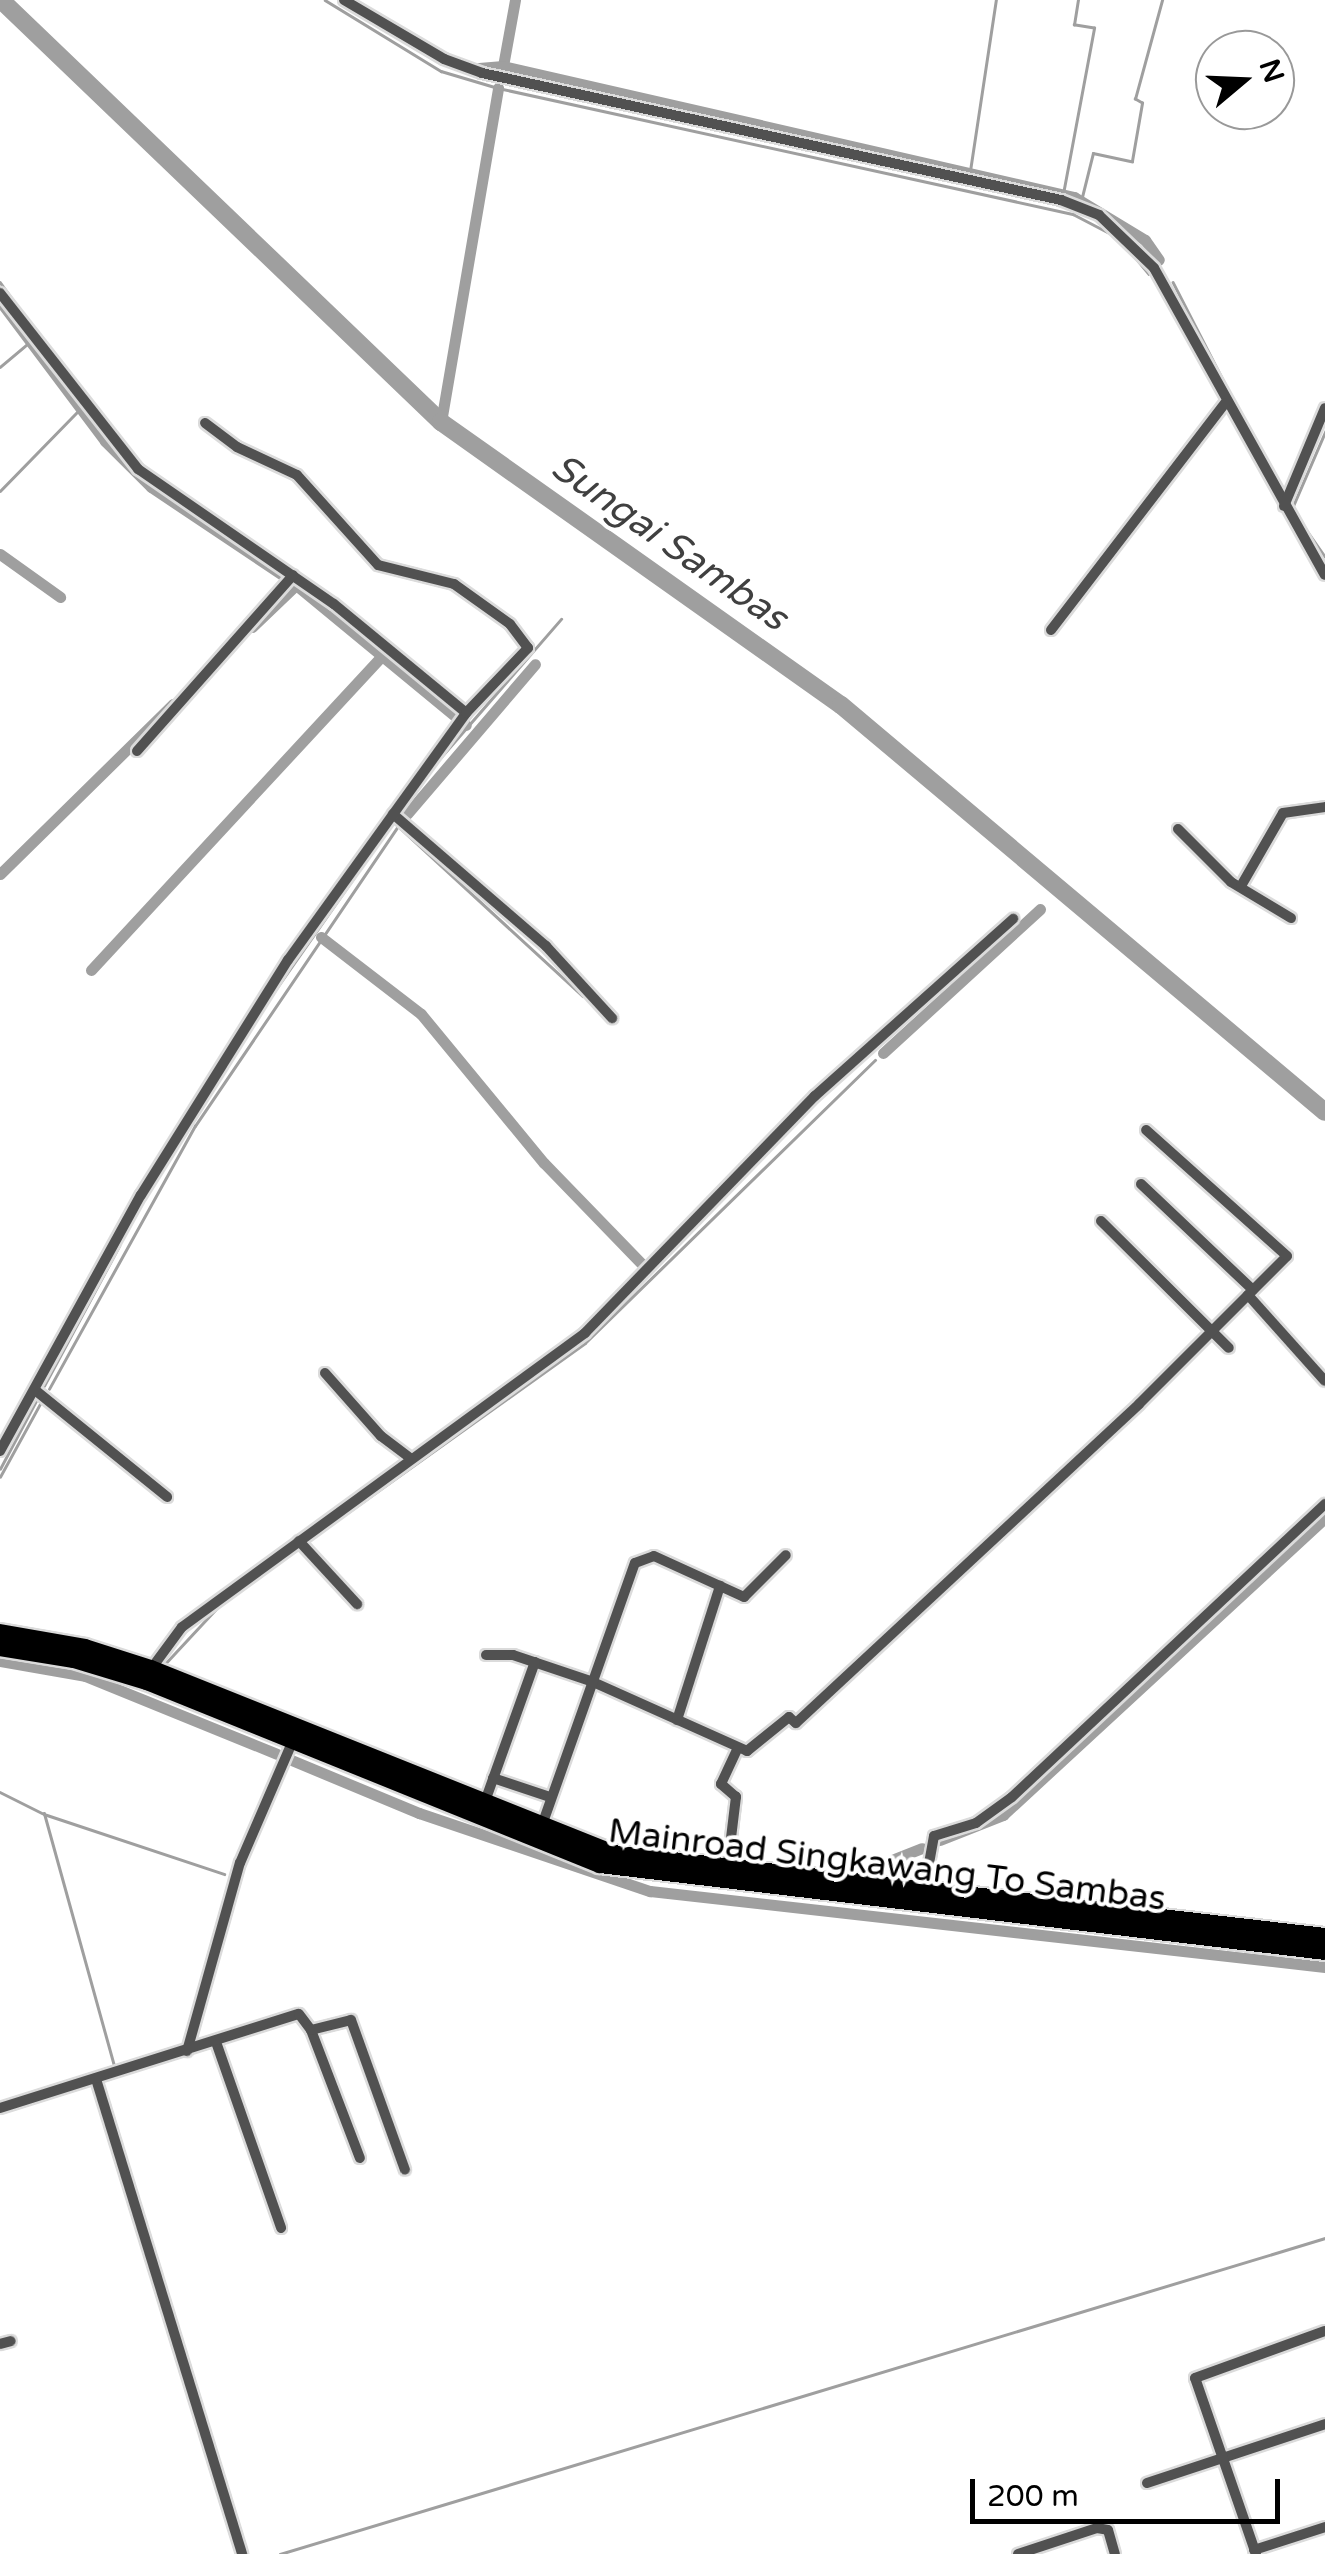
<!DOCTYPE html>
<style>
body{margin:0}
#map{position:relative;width:1325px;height:2554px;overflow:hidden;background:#fff;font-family:"Varela Round",sans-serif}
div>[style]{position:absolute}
.stream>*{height:2.5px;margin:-1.25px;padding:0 1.25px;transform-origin:1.25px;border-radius:1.25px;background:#9f9f9f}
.canal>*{height:11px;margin:-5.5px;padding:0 5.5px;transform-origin:5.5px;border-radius:5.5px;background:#9f9f9f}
.river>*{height:18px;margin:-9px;padding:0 9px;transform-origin:9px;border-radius:9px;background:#9f9f9f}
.roads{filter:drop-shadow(2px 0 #dbdbdb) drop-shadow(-2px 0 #dbdbdb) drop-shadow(0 2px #dbdbdb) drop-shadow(0 -2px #dbdbdb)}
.street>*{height:10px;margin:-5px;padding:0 5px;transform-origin:5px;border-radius:5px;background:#515151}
.highway>*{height:18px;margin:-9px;padding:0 9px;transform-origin:9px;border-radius:9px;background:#000}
span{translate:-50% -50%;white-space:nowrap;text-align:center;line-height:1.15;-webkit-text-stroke:8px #fff;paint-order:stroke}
.street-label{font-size:35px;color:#000}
.water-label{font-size:38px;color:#404040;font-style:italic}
.north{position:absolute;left:1195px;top:30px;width:100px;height:100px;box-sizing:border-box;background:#fff;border:2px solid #999;border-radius:50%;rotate:71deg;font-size:28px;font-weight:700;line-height:40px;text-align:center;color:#000}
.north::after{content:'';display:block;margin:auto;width:35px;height:45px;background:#000;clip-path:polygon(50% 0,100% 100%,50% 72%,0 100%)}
.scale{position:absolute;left:970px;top:2479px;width:310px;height:45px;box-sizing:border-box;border:5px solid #000;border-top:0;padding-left:12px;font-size:30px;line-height:35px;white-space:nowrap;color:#000;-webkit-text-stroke:8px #fff;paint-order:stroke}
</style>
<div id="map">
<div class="stream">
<div style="left:325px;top:0;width:136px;rotate:31.5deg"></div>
<div style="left:441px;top:71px;width:59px;rotate:16.6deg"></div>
<div style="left:498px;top:88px;width:589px;rotate:12.36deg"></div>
<div style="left:1073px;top:214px;width:47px;rotate:27.6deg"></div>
<div style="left:970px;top:171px;width:173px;rotate:-81.4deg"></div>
<div style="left:1063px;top:194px;width:169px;rotate:-79.4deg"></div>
<div style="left:1094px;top:28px;width:20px;rotate:-171deg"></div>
<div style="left:1074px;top:25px;width:25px;rotate:-81deg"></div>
<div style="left:1081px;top:201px;width:49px;rotate:-76deg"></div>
<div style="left:1093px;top:153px;width:40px;rotate:12deg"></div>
<div style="left:1132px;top:161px;width:59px;rotate:-80.2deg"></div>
<div style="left:1142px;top:103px;width:8px;rotate:-150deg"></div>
<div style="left:1135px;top:99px;width:103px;rotate:-74.7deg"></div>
<div style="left:1134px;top:256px;width:23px;rotate:50deg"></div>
<div style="left:0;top:282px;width:49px;rotate:54.1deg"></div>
<div style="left:1173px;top:282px;width:145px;rotate:62.9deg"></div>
<div style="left:0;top:367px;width:38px;rotate:-40deg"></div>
<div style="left:0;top:491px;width:115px;rotate:-45.7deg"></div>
<div style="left:1293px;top:506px;width:81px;rotate:-66.6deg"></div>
<div style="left:1303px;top:525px;width:38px;rotate:55deg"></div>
<div style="left:435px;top:764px;width:192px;rotate:-49deg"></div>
<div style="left:398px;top:826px;width:251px;rotate:42.6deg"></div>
<div style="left:271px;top:996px;width:146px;rotate:-55deg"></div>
<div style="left:44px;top:1386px;width:159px;rotate:-61.8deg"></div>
<div style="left:49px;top:1389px;width:301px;rotate:-61deg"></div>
<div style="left:195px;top:1126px;width:360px;rotate:-55.9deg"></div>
<div style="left:0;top:1469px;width:77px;rotate:-62.1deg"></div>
<div style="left:0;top:1477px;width:83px;rotate:-61.3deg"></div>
<div style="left:347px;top:1513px;width:292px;rotate:-35.5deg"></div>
<div style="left:585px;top:1343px;width:405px;rotate:-44.3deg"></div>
<div style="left:162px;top:1667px;width:82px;rotate:-47deg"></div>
<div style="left:0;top:1792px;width:47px;rotate:26.6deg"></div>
<div style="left:606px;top:1843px;width:102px;rotate:7.3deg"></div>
<div style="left:114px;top:2066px;width:262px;rotate:-105.5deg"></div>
<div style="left:44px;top:1814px;width:190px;rotate:18.4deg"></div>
<div style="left:280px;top:2554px;width:1092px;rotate:-16.82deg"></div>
</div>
<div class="canal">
<div style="left:503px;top:66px;width:67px;rotate:-79.7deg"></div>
<div style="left:479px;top:68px;width:24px;rotate:-5deg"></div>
<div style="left:503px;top:66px;width:586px;rotate:12.92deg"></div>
<div style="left:1074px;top:197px;width:83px;rotate:31.2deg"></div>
<div style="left:1145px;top:240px;width:24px;rotate:55deg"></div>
<div style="left:0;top:301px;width:175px;rotate:53.1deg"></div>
<div style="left:105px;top:441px;width:65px;rotate:45deg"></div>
<div style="left:151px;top:487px;width:164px;rotate:33.8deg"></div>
<div style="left:441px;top:422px;width:339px;rotate:-80.3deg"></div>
<div style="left:0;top:554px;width:74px;rotate:35.6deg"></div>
<div style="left:252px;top:627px;width:61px;rotate:-43.7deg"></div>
<div style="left:296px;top:585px;width:220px;rotate:39.5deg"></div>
<div style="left:407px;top:814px;width:197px;rotate:-49.5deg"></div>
<div style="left:0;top:874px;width:243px;rotate:-44.5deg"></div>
<div style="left:321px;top:937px;width:126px;rotate:37.6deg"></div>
<div style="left:421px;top:1014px;width:193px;rotate:50.5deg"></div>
<div style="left:544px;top:1163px;width:139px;rotate:45.9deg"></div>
<div style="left:91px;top:970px;width:428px;rotate:-47.2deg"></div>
<div style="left:883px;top:1053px;width:213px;rotate:-42.5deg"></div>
<div style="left:0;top:1661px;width:86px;rotate:10deg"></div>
<div style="left:85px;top:1676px;width:207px;rotate:22.1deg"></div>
<div style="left:289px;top:1759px;width:141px;rotate:22.6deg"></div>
<div style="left:419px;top:1813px;width:244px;rotate:18.7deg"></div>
<div style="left:650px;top:1891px;width:679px;rotate:6.42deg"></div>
<div style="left:940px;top:1840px;width:68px;rotate:-21.6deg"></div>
<div style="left:1003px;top:1815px;width:438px;rotate:-42.7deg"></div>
<div style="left:851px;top:1876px;width:76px;rotate:-21.5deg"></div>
</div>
<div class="river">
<div style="left:1px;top:0;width:610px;rotate:43.8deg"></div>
<div style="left:441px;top:422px;width:490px;rotate:35.3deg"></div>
<div style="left:841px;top:705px;width:632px;rotate:40.06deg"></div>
</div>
<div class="roads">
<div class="street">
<div style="left:344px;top:0;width:116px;rotate:30.5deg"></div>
<div style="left:444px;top:59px;width:40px;rotate:20.2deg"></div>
<div style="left:482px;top:73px;width:593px;rotate:12.37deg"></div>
<div style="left:1061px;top:200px;width:41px;rotate:21.5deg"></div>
<div style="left:1099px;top:215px;width:76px;rotate:43.9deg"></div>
<div style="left:1154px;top:268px;width:351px;rotate:60.9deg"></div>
<div style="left:0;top:293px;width:224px;rotate:51.9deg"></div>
<div style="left:138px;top:469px;width:238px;rotate:34.6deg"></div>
<div style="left:334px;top:604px;width:171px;rotate:39.5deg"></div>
<div style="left:1284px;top:506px;width:106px;rotate:-67.3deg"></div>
<div style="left:1051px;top:630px;width:286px;rotate:-52.5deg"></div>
<div style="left:137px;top:751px;width:235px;rotate:-48.4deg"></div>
<div style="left:393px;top:814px;width:202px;rotate:40.8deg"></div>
<div style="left:546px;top:946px;width:98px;rotate:47.5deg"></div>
<div style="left:1178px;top:829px;width:75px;rotate:45deg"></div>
<div style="left:1231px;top:882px;width:70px;rotate:31deg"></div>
<div style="left:1241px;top:886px;width:84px;rotate:-60.1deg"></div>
<div style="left:1283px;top:813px;width:42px;rotate:-8.1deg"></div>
<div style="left:1141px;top:1184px;width:154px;rotate:43.4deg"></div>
<div style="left:1101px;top:1221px;width:180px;rotate:44.8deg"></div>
<div style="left:1248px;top:1295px;width:115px;rotate:48.2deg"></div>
<div style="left:325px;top:1373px;width:84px;rotate:48.4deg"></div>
<div style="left:381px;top:1436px;width:38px;rotate:37deg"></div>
<div style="left:35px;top:1390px;width:170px;rotate:39deg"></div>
<div style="left:0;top:1451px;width:292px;rotate:-61.2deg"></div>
<div style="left:141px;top:1195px;width:277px;rotate:-58deg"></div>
<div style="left:288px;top:960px;width:304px;rotate:-54.2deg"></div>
<div style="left:466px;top:713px;width:90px;rotate:-46.4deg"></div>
<div style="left:528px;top:648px;width:30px;rotate:-127deg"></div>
<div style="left:510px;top:624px;width:69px;rotate:-144.5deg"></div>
<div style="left:454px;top:584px;width:78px;rotate:-166deg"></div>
<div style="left:378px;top:565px;width:121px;rotate:-132deg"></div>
<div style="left:297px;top:475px;width:66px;rotate:-155deg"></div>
<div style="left:237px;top:447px;width:40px;rotate:-143deg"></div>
<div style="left:299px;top:1541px;width:86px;rotate:47.4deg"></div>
<div style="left:486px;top:1655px;width:27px"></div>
<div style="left:513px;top:1655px;width:84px;rotate:18.6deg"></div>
<div style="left:593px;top:1682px;width:169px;rotate:24.1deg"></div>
<div style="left:747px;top:1751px;width:54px;rotate:-39deg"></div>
<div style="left:789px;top:1717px;width:9px;rotate:41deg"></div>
<div style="left:796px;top:1723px;width:468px;rotate:-42.9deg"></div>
<div style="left:1139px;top:1404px;width:209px;rotate:-45deg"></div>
<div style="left:1287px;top:1256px;width:189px;rotate:-138.2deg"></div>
<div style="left:151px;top:1669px;width:52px;rotate:-53.6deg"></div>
<div style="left:182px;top:1627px;width:499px;rotate:-36.1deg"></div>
<div style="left:585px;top:1333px;width:330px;rotate:-45.9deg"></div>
<div style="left:815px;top:1096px;width:266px;rotate:-41.8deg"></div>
<div style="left:677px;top:1720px;width:141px;rotate:-72.2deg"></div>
<div style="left:493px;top:1778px;width:60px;rotate:18.4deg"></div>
<div style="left:483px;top:1807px;width:154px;rotate:-70.3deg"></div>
<div style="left:541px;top:1828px;width:281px;rotate:-70.5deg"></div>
<div style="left:635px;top:1563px;width:20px;rotate:-20deg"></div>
<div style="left:654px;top:1556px;width:99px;rotate:24.5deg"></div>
<div style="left:744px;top:1597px;width:59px;rotate:-45deg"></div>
<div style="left:727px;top:1871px;width:75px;rotate:-83.1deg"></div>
<div style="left:736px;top:1797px;width:20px;rotate:-139deg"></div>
<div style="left:721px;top:1784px;width:40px;rotate:-65deg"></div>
<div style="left:924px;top:1891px;width:56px;rotate:-79.7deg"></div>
<div style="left:934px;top:1836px;width:44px;rotate:-17.2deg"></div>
<div style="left:976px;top:1823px;width:44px;rotate:-35.8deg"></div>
<div style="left:1012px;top:1797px;width:429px;rotate:-43.1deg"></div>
<div style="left:311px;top:2030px;width:137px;rotate:69.1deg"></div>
<div style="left:216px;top:2042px;width:197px;rotate:70.7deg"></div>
<div style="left:187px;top:2051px;width:195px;rotate:-74.3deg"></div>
<div style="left:240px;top:1863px;width:129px;rotate:-66.6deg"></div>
<div style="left:96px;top:2079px;width:497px;rotate:72.9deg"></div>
<div style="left:0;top:2108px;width:313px;rotate:-17.5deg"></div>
<div style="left:299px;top:2014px;width:20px;rotate:53deg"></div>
<div style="left:311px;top:2030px;width:41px;rotate:-14deg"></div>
<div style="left:351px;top:2020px;width:159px;rotate:70.2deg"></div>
<div style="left:0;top:2344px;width:11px;rotate:-15deg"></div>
<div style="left:1147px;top:2483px;width:188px;rotate:-18.3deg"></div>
<div style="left:1254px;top:2550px;width:75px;rotate:-17.9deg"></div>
<div style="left:1018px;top:2554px;width:83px;rotate:-18.2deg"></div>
<div style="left:1097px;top:2528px;width:11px;rotate:10deg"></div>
<div style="left:1108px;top:2530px;width:25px;rotate:74deg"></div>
<div style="left:1256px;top:2554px;width:186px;rotate:-109.1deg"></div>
<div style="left:1195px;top:2378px;width:138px;rotate:-19.9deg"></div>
</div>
<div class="highway">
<div style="left:0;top:1633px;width:86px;rotate:10deg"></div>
<div style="left:85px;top:1648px;width:69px;rotate:17.7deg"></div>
<div style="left:151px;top:1669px;width:498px;rotate:21.8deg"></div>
<div style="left:613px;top:1854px;width:717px;rotate:6.65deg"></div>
<div style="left:0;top:1647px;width:75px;rotate:9.2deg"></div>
<div style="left:74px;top:1659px;width:76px;rotate:16.8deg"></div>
<div style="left:147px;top:1681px;width:489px;rotate:22deg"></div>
<div style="left:600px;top:1864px;width:730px;rotate:6.84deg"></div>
</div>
</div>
<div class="street-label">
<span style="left:887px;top:1865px;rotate:7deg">Mainroad Singkawang To Sambas</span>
</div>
<div class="water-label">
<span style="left:669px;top:543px;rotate:35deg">Sungai Sambas</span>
</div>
<div class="north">N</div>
<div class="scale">200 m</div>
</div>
